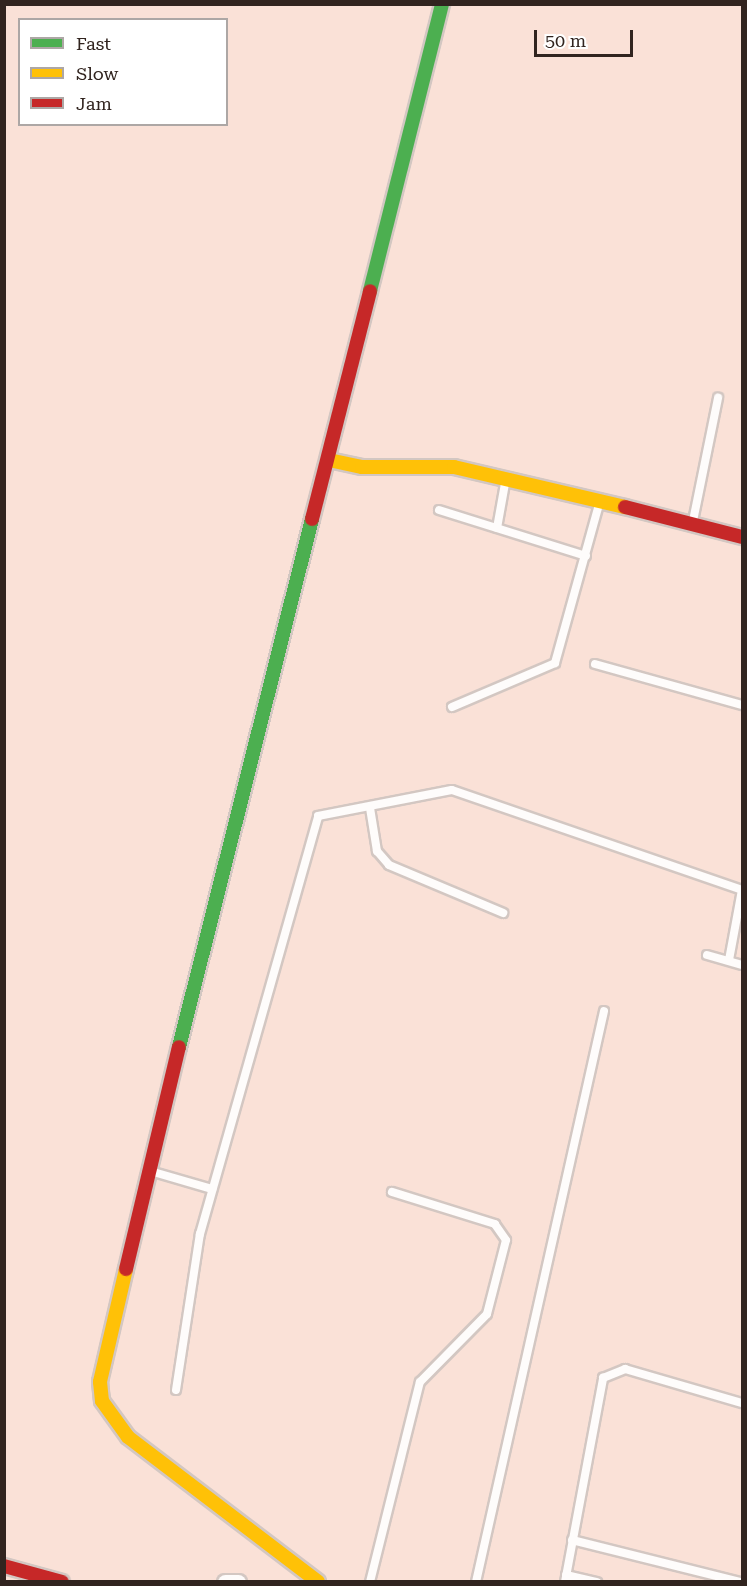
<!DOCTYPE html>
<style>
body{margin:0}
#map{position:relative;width:747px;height:1586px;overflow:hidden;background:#f6eae5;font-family:"Roboto Serif",serif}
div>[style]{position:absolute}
.built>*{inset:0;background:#fae1d7}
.roads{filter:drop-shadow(2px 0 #d3c7c2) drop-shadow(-2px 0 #d3c7c2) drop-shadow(0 2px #d3c7c2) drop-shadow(0 -2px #d3c7c2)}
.lane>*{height:8px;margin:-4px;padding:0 4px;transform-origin:4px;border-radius:4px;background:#fefcfb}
.street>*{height:15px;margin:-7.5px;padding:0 7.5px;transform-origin:7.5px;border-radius:7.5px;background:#fefcfb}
.fast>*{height:14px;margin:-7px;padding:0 7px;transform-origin:7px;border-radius:7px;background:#4caf50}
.slow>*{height:14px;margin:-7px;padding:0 7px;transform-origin:7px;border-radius:7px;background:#ffc107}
.jam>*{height:14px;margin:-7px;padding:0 7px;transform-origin:7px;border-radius:7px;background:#c62828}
span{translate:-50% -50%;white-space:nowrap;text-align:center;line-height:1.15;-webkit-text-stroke:4.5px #fff;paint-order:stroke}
.frame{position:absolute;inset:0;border:6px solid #31241f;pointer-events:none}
.legend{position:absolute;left:18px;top:18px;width:210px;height:108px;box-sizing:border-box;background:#fff;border:2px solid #ada7a5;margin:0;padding:8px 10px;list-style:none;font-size:18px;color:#31241f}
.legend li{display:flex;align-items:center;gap:12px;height:30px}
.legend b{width:30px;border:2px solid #ada7a5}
.scale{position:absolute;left:534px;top:30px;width:99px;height:27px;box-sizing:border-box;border:3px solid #31241f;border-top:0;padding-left:8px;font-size:18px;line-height:21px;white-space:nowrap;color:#31241f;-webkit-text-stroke:4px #fff;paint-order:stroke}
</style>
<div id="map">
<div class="built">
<div style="clip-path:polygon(evenodd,5px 5px,742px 5px,742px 1581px,5px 1581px,5px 5px,20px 20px,226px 20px,226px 124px,20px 124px,20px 20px)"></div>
</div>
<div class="roads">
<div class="lane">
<div style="left:439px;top:510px;width:154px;rotate:17.4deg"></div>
<div style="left:693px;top:521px;width:126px;rotate:-78.5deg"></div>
<div style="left:497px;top:528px;width:51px;rotate:-79.8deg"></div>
<div style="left:595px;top:664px;width:153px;rotate:15.6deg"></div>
<div style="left:452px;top:707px;width:112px;rotate:-23.1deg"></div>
<div style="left:555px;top:663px;width:168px;rotate:-74.5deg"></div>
<div style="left:370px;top:808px;width:44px;rotate:80.8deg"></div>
<div style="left:377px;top:851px;width:18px;rotate:49deg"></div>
<div style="left:389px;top:865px;width:124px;rotate:22.8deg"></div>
<div style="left:707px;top:955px;width:36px;rotate:16deg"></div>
<div style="left:729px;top:960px;width:71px;rotate:-79.5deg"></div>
<div style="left:150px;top:1171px;width:65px;rotate:16.2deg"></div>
<div style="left:176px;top:1390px;width:158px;rotate:-81.3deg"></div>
<div style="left:200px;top:1234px;width:434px;rotate:-74.2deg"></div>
<div style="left:318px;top:816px;width:136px;rotate:-11deg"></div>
<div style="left:452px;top:790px;width:307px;rotate:19deg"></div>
<div style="left:572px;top:1540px;width:174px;rotate:14deg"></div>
<div style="left:566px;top:1575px;width:32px;rotate:13deg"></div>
<div style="left:370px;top:1582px;width:206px;rotate:-76deg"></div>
<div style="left:420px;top:1382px;width:95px;rotate:-45.4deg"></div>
<div style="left:487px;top:1314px;width:76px;rotate:-75.6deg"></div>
<div style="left:506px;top:1240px;width:19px;rotate:-125deg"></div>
<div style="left:495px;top:1224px;width:108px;rotate:-162.7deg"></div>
<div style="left:476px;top:1582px;width:585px;rotate:-77.36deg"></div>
<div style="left:565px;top:1582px;width:208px;rotate:-79.4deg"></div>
<div style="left:603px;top:1378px;width:24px;rotate:-22deg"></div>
<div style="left:625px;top:1369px;width:122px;rotate:16.2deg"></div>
</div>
<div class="street">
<div style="left:225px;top:1582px;width:13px"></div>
</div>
<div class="fast">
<div style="left:370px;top:291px;width:296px;rotate:-75.9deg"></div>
<div style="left:179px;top:1047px;width:544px;rotate:-75.86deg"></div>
</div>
<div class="slow">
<div style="left:329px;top:460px;width:34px;rotate:12deg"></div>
<div style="left:362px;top:467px;width:92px"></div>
<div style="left:454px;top:467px;width:176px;rotate:13.2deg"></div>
<div style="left:126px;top:1269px;width:116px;rotate:103deg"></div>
<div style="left:100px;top:1382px;width:19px;rotate:84deg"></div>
<div style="left:102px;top:1401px;width:44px;rotate:54.2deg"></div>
<div style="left:128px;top:1437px;width:239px;rotate:37.3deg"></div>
</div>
<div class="jam">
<div style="left:625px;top:507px;width:121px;rotate:14.4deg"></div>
<div style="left:312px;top:519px;width:235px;rotate:-75.7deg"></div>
<div style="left:126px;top:1269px;width:228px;rotate:-76.6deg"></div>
<div style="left:4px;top:1566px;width:60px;rotate:15.4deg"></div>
</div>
</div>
<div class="frame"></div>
<ul class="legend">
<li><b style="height:8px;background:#4caf50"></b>Fast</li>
<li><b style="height:8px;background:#ffc107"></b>Slow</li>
<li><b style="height:8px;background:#c62828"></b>Jam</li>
</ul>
<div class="scale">50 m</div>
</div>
